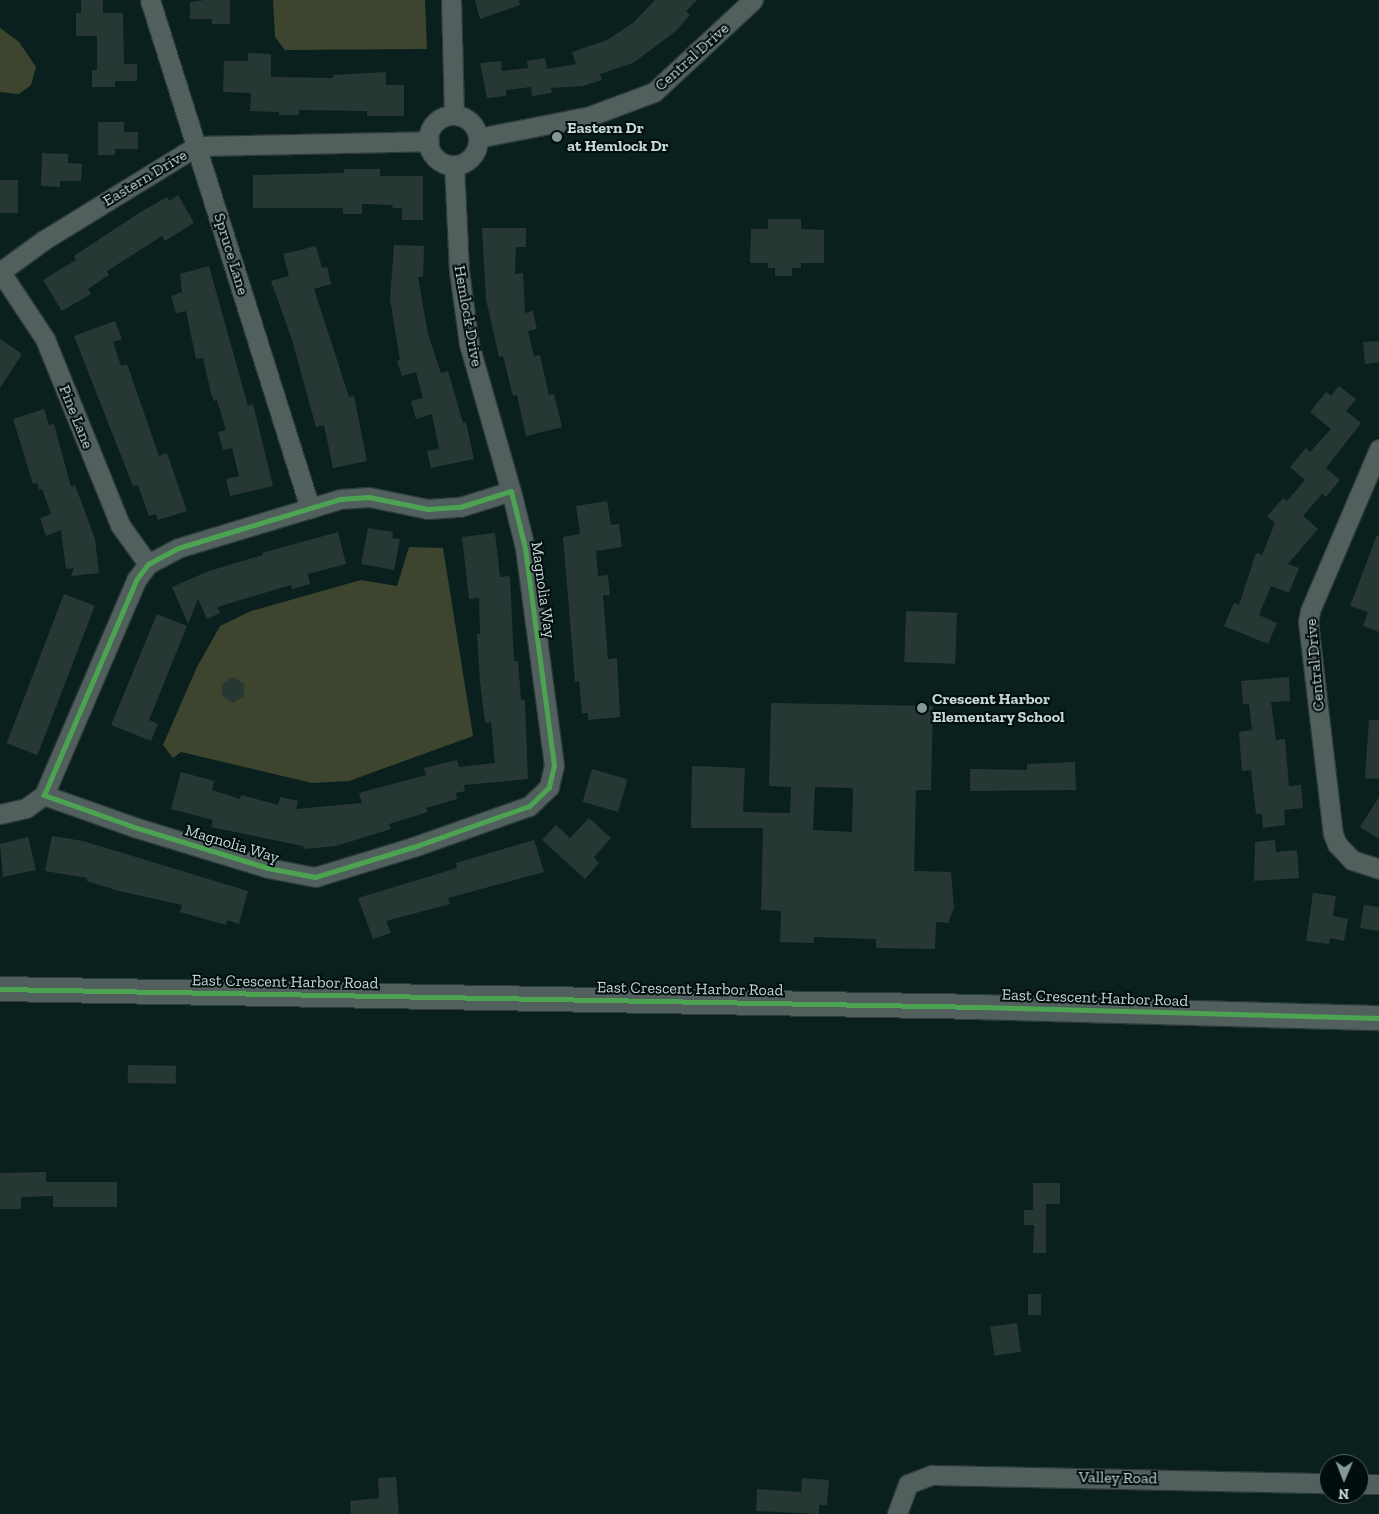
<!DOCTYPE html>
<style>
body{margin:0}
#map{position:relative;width:1379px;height:1514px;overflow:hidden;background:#0a201e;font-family:"Zilla Slab",serif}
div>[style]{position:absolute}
.green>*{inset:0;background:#3d452e}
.building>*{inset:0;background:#273834;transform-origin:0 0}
.roads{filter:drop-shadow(1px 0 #2d3b3a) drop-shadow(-1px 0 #2d3b3a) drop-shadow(0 1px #2d3b3a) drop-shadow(0 -1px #2d3b3a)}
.minor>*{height:19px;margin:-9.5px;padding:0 9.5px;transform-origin:9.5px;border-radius:9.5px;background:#515f5d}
.minor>.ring{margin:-9.5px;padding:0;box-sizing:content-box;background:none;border:19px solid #515f5d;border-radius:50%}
.tertiary>*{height:24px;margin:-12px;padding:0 12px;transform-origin:12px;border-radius:12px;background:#515f5d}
.cycleway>*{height:5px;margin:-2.5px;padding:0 2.5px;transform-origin:2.5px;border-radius:2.5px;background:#4ca352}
.dots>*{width:14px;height:14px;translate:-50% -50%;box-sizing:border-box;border:2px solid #020e0d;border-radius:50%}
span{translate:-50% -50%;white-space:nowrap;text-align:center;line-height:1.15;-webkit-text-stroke:4px #020e0d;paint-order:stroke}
.street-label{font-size:16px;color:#c5d8d5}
.poi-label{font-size:16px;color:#c5d8d5;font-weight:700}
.left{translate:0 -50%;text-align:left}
.north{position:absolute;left:1319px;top:1454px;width:50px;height:50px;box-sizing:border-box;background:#020e0d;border:1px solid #505f5d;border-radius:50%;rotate:181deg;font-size:14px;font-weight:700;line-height:20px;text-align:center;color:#c5d8d5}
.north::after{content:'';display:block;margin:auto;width:18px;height:22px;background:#849895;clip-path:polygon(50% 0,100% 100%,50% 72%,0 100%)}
</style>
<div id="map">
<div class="green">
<div style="clip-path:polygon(273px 0,425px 0,427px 49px,285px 50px,275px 37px)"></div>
<div style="clip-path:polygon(0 28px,19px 42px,36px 67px,31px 85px,19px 94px,0 92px)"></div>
<div style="clip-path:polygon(409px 547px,443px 548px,473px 736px,349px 781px,312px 783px,181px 752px,173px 758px,163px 745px,197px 667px,220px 626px,251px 611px,361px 580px,397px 586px)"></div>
</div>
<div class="building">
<div style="clip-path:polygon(81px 0,103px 0,103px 13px,123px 13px,124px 64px,137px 64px,137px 81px,115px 81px,115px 87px,92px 87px,92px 70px,97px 70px,97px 36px,76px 36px,76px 13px,81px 13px)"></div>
<div style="clip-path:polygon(205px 0,230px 0,230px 24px,212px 24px,212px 19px,190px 19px,190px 2px)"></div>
<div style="clip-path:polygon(475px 0,519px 0,520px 5px,480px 19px)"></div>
<div style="clip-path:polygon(655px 0,697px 0,686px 11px,690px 15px,676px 31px,633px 63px,600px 74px,602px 80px,583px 86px,551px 88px,552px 93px,532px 96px,531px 87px,506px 90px,506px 96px,487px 98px,480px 63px,501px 61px,502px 71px,528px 68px,527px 61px,545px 58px,547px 69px,576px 64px,572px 52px,607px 40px,634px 22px)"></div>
<div style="clip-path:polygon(248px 53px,271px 54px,271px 77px,333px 78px,333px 75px,386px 72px,386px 85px,404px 85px,404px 116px,367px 116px,367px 111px,299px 110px,299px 115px,279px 115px,279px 112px,250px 111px,251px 93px,223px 92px,224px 61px,248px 61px)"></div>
<div style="clip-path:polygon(98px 122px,124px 122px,124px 132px,138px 132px,138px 149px,115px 149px,115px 155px,98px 155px)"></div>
<div style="clip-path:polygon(42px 153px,68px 154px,68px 163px,82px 164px,81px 181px,60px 181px,60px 187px,41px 186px)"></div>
<div style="clip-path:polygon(344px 169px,380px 169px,380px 176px,423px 176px,423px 220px,402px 220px,402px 208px,392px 208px,393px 205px,362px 204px,362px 214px,343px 214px,343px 208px,253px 208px,253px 175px,344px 173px)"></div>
<div style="left:0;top:180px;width:18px;height:33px"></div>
<div style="clip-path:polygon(178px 195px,194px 223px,165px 241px,162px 236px,107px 271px,109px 275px,88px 289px,91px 294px,62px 311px,43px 280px,76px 260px,74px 256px,139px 213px,167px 197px,169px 201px)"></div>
<div style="clip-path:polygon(768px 219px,801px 219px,801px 229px,824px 230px,824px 263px,801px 263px,801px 268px,792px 268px,792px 276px,775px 276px,775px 268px,768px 268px,768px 263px,750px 263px,751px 229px,768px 229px)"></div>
<div style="clip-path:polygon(482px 228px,526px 228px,526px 247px,516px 247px,515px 274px,523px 273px,525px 313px,533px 311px,537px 329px,528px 331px,534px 356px,540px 355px,549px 395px,554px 394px,562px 427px,526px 436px,517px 395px,513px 396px,503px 356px,499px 357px,486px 299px)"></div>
<div style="clip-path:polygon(394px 245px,424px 246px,423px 277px,418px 277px,428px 334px,441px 373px,448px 371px,463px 423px,466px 422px,474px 459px,431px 468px,427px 451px,439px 449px,432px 414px,416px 419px,411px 401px,423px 398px,416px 372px,402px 376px,397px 361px,400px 360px,390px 299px)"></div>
<div style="clip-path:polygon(316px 246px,322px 268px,327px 267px,331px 284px,314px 289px,349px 397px,354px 396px,367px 461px,333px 468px,324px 425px,316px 427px,292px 340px,271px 281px,289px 276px,283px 254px)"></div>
<div style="clip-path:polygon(209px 266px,248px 406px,253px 404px,273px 486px,230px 496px,226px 479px,239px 476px,232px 448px,223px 450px,218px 432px,226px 430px,217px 400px,214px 401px,211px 393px,203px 358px,196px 359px,186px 311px,176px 313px,171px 296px,182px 292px,180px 274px)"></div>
<div style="clip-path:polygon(115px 321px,122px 339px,113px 342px,121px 366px,127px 364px,159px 456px,167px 453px,187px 511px,158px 520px,156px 514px,149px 516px,138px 485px,133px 486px,74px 336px)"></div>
<div style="clip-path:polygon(0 339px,22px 354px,0 388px)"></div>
<div style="clip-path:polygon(1379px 341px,1379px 362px,1365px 364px,1363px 342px)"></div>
<div style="clip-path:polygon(1339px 386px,1356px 399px,1346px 411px,1361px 423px,1326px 468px,1340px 480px,1326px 497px,1322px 494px,1303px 516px,1318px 529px,1288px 564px,1299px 568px,1289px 593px,1271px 586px,1259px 615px,1277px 623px,1268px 644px,1224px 626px,1234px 603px,1239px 605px,1256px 553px,1262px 555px,1275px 523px,1267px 516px,1283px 498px,1287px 501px,1305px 480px,1290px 467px,1306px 448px,1310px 452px,1331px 429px,1310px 412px,1326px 392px,1331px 396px)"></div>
<div style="clip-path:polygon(44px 409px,49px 425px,54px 424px,71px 487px,75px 485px,95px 539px,99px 573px,71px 576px,74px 568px,66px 569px,61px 530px,46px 536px,40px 518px,51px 514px,42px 489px,39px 490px,37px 483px,33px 484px,13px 419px)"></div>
<div style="clip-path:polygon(607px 501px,611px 525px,619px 524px,622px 547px,596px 551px,598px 576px,608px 575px,610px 595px,603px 595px,608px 659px,617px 658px,620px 717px,588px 720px,588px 713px,582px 713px,579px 681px,575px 682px,563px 537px,580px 534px,576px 506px)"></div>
<div style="clip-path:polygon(368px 528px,393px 532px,392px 538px,400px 539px,394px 570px,361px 564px)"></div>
<div style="clip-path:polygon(338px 532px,346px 564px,308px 574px,310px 584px,292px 589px,291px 585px,217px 607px,220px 613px,207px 619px,198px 599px,188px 624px,172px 587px,209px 571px,263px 555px,262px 553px)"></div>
<div style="clip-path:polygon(495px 533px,500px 577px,510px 576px,514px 661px,518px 661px,521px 700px,525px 700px,528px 779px,464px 785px,465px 791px,456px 793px,457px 799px,426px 808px,428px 812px,389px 824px,391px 829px,336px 846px,304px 849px,303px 846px,211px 827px,213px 820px,171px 809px,181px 772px,214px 781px,212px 790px,240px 799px,241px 795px,278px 805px,280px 797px,298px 801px,296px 809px,362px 803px,359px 793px,426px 775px,424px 768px,457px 760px,459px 767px,495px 763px,491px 722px,485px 723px,480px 682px,477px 634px,480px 634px,479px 598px,469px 599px,462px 537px)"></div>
<div style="clip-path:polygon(1377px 535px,1379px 536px,1379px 632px,1363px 626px,1368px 612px,1350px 606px)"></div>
<div style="left:64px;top:594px;width:33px;height:160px;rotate:21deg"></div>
<div style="left:906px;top:611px;width:51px;height:51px;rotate:2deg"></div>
<div style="clip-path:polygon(157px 614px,187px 626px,149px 720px,158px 724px,151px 741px,111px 725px)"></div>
<div style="clip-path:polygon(233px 677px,244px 684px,244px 696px,233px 703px,222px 696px,222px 684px)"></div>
<div style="clip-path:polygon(1289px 677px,1290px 701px,1271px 702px,1276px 740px,1285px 739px,1289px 786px,1301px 785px,1303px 808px,1284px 810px,1285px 825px,1263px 828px,1262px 814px,1256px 814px,1251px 770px,1242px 771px,1239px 732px,1252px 730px,1249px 704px,1243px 704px,1241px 681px)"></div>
<div style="clip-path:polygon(evenodd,771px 703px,933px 706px,931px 790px,916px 790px,914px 871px,951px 872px,954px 908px,948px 923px,936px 922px,935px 949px,876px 948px,876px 939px,814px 937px,814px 943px,780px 942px,781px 911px,761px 910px,763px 828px,691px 828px,692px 766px,745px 768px,743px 812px,790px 813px,791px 787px,769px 786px,771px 703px,815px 787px,853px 788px,852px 832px,813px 830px,815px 787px)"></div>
<div style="clip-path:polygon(1369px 720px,1379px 720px,1379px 779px,1365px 778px)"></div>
<div style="clip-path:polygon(1075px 762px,1076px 790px,970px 791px,970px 769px,1027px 770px,1027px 764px)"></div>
<div style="left:592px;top:769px;width:37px;height:34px;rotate:16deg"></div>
<div style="clip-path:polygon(1379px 797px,1379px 839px,1360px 827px)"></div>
<div style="clip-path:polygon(589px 818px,611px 838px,594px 857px,599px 863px,585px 879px,542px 840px,556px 825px,570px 838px)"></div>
<div style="clip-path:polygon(52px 836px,83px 841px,248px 891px,239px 924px,227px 920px,226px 925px,180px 912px,182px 905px,119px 891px,87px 881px,87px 878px,45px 871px)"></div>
<div style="clip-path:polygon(28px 837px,36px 870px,3px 877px,0 844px)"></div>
<div style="clip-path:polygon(534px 840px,544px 872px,448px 898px,450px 904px,386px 921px,391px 933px,373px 939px,358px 898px,457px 868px,456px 863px)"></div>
<div style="clip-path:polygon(1275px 840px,1276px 852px,1297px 850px,1299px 878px,1254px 881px,1255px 842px)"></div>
<div style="clip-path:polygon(1313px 893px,1336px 896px,1333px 916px,1348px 919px,1344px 941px,1330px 938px,1329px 944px,1306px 941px)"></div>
<div style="clip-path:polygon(1364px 905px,1379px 907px,1379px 931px,1360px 928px)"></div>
<div style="left:128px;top:1065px;width:48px;height:18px;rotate:1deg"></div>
<div style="clip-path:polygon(46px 1172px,46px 1182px,117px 1182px,117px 1207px,53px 1207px,53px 1196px,21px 1197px,21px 1209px,0 1209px,0 1173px)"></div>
<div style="clip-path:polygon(1033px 1183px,1060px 1183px,1060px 1204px,1046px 1204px,1046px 1253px,1033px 1253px,1034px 1225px,1024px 1225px,1024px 1210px,1033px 1210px)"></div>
<div style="left:1028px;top:1294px;width:13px;height:21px"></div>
<div style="left:1017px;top:1323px;width:29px;height:27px;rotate:82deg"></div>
<div style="clip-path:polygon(396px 1477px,399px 1514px,351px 1514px,350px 1501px,379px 1498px,378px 1478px)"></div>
<div style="clip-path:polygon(802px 1478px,829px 1480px,827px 1505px,819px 1505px,819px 1514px,756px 1511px,757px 1489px,801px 1492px)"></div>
</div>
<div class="roads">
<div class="minor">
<div style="left:150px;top:0;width:533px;rotate:72.52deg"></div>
<div style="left:451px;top:0;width:115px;rotate:88.5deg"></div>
<div class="ring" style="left:428px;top:115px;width:31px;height:31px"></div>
<div style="left:478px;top:138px;width:114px;rotate:-11.1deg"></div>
<div style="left:590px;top:116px;width:68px;rotate:-20.6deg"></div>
<div style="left:654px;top:92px;width:135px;rotate:-42.9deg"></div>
<div style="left:454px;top:165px;width:106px;rotate:87.3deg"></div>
<div style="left:459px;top:271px;width:74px;rotate:82.2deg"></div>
<div style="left:469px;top:344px;width:153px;rotate:74.1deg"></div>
<div style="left:0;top:271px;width:82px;rotate:56.5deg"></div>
<div style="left:45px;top:339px;width:201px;rotate:68deg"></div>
<div style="left:120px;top:525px;width:48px;rotate:54.3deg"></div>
<div style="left:0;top:272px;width:54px;rotate:-36deg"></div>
<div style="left:44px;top:240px;width:180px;rotate:-31.6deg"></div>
<div style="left:197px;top:146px;width:232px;rotate:-1.2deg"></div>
<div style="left:1379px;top:449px;width:176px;rotate:113.1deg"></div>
<div style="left:1310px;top:611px;width:11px;rotate:100deg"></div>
<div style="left:1308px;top:622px;width:213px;rotate:83.3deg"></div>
<div style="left:1333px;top:834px;width:11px;rotate:68deg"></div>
<div style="left:1337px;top:844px;width:22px;rotate:47deg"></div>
<div style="left:1352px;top:860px;width:28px;rotate:18deg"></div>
<div style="left:511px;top:491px;width:59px;rotate:76.2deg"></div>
<div style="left:525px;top:548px;width:219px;rotate:82.4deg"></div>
<div style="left:554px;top:765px;width:23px;rotate:103deg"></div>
<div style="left:549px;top:787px;width:28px;rotate:136deg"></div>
<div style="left:529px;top:806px;width:123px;rotate:160.5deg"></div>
<div style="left:413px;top:847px;width:102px;rotate:163deg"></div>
<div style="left:315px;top:877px;width:48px;rotate:-169.2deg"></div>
<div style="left:268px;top:868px;width:137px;rotate:-163deg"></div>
<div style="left:137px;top:828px;width:99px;rotate:-160.5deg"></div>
<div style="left:44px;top:795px;width:234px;rotate:-66.8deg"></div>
<div style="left:136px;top:580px;width:20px;rotate:-53deg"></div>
<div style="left:148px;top:564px;width:34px;rotate:-28deg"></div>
<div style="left:178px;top:548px;width:169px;rotate:-16.8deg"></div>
<div style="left:340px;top:499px;width:29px;rotate:-4deg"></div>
<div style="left:369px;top:497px;width:60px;rotate:11.5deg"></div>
<div style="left:428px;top:509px;width:32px;rotate:-4deg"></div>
<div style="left:460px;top:507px;width:53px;rotate:-17.4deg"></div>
<div style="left:0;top:814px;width:27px;rotate:-13deg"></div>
<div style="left:26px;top:808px;width:22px;rotate:-36deg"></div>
<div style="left:1359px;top:1484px;width:20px"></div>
<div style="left:897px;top:1514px;width:32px;rotate:-70deg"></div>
<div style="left:908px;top:1484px;width:26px;rotate:-21deg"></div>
<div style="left:932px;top:1475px;width:397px;rotate:1.2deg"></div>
</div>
<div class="tertiary">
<div style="left:0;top:989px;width:981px;rotate:1.05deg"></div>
<div style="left:981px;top:1007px;width:398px;rotate:1.6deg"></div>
</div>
</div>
<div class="cycleway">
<div style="left:511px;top:491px;width:59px;rotate:76.2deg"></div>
<div style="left:525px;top:548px;width:219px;rotate:82.4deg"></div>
<div style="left:554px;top:765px;width:23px;rotate:103deg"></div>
<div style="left:549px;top:787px;width:28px;rotate:136deg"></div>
<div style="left:529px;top:806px;width:123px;rotate:160.5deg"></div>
<div style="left:413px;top:847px;width:102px;rotate:163deg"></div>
<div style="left:315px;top:877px;width:48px;rotate:-169.2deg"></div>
<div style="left:268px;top:868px;width:137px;rotate:-163deg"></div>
<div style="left:137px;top:828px;width:99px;rotate:-160.5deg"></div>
<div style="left:44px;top:795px;width:234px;rotate:-66.8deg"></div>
<div style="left:136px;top:580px;width:20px;rotate:-53deg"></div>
<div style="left:148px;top:564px;width:34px;rotate:-28deg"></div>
<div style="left:178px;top:548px;width:169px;rotate:-16.8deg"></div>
<div style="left:340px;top:499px;width:29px;rotate:-4deg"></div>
<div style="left:369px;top:497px;width:60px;rotate:11.5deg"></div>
<div style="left:428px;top:509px;width:32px;rotate:-4deg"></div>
<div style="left:460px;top:507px;width:53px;rotate:-17.4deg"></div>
<div style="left:0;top:989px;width:981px;rotate:1.05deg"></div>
<div style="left:981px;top:1007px;width:398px;rotate:1.6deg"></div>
</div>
<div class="dots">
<div style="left:557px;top:137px;background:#849895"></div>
<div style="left:922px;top:708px;background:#849895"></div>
</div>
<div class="street-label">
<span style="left:692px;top:57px;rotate:-42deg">Central Drive</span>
<span style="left:145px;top:178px;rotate:-31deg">Eastern Drive</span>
<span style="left:231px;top:254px;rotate:73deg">Spruce Lane</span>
<span style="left:468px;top:316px;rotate:80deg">Hemlock Drive</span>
<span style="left:76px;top:417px;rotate:68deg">Pine Lane</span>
<span style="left:543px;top:590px;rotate:82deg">Magnolia Way</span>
<span style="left:1315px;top:665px;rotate:-95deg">Central Drive</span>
<span style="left:232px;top:844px;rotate:17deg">Magnolia Way</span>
<span style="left:285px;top:982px;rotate:1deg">East Crescent Harbor Road</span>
<span style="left:690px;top:989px;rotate:1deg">East Crescent Harbor Road</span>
<span style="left:1095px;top:998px;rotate:2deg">East Crescent Harbor Road</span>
<span style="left:1118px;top:1478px;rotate:1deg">Valley Road</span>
</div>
<div class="poi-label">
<span class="left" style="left:567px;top:137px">Eastern Dr<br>at Hemlock Dr</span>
<span class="left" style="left:932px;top:708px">Crescent Harbor<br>Elementary School</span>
</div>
<div class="north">N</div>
</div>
